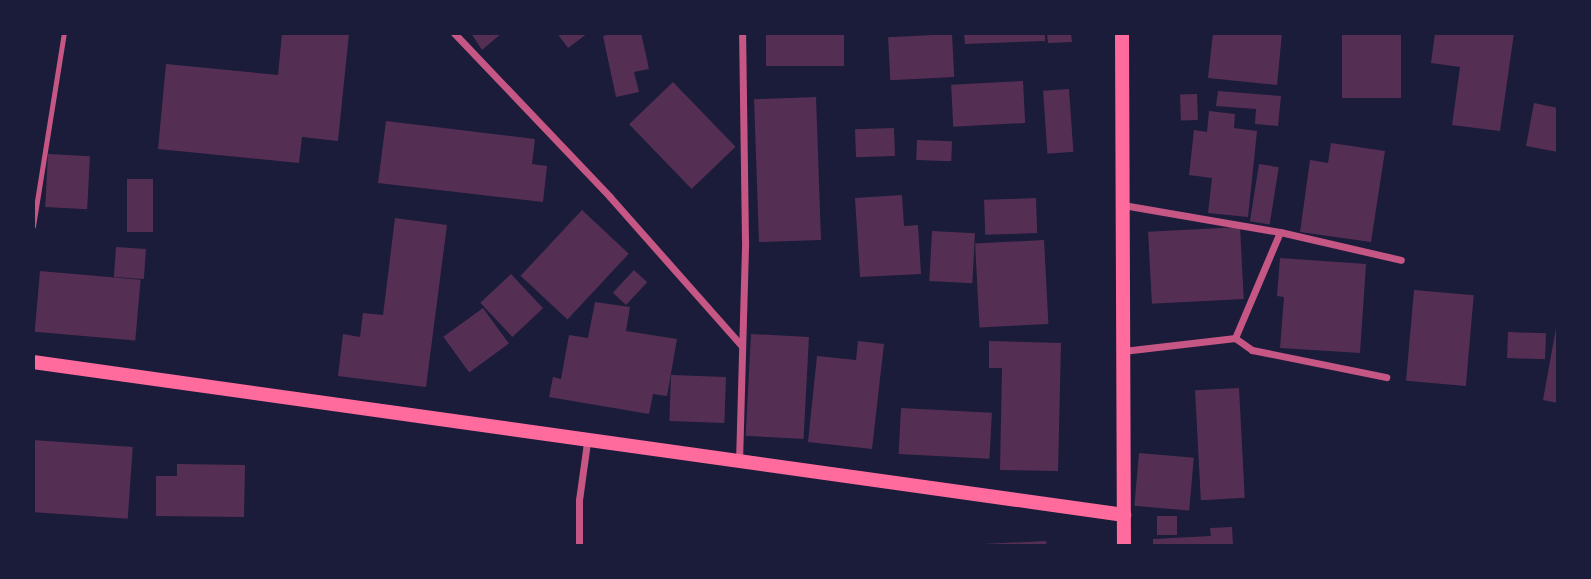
<!DOCTYPE html>
<style>
body{margin:0}
#map{position:relative;width:1591px;height:579px;overflow:hidden;background:#1b1b3a;font-family:"Titillium Web",sans-serif}
div>[style]{position:absolute}
.building>*{inset:0;background:#542f53;transform-origin:0 0}
.service>*{height:5px;margin:-2.5px;padding:0 2.5px;transform-origin:2.5px;border-radius:2.5px;background:#c65784}
.minor>*{height:7px;margin:-3.5px;padding:0 3.5px;transform-origin:3.5px;border-radius:3.5px;background:#c65784}
.secondary>*{height:14px;margin:-7px;padding:0 7px;transform-origin:7px;border-radius:7px;background:#ff6b9d}
span{translate:-50% -50%;white-space:nowrap;text-align:center;line-height:1.15;-webkit-text-stroke:5px #1b1b3a;paint-order:stroke}
.frame{position:absolute;inset:0;border:35px solid #1b1b3a;pointer-events:none}
</style>
<div id="map">
<div class="building">
<div style="clip-path:polygon(282px 33px,349px 33px,338px 141px,302px 137px,299px 163px,158px 149px,166px 64px,278px 75px)"></div>
<div style="clip-path:polygon(471px 33px,502px 33px,482px 50px)"></div>
<div style="clip-path:polygon(557px 33px,588px 33px,568px 48px)"></div>
<div style="clip-path:polygon(615px 33px,641px 33px,649px 69px,634px 72px,639px 92px,616px 97px,603px 36px)"></div>
<div style="left:766px;top:33px;width:78px;height:33px"></div>
<div style="clip-path:polygon(964px 33px,1045px 33px,1045px 41px,965px 44px)"></div>
<div style="clip-path:polygon(1047px 33px,1071px 33px,1072px 42px,1048px 43px)"></div>
<div style="clip-path:polygon(1213px 33px,1282px 33px,1277px 85px,1208px 78px)"></div>
<div style="left:1342px;top:33px;width:59px;height:65px"></div>
<div style="clip-path:polygon(1435px 33px,1514px 33px,1500px 131px,1452px 125px,1460px 67px,1431px 63px)"></div>
<div style="left:952px;top:34px;width:43px;height:64px;rotate:87deg"></div>
<div style="left:1023px;top:81px;width:42px;height:72px;rotate:87deg"></div>
<div style="left:673px;top:82px;width:90px;height:61px;rotate:46deg"></div>
<div style="left:1069px;top:89px;width:63px;height:26px;rotate:86deg"></div>
<div style="clip-path:polygon(1218px 91px,1281px 96px,1278px 126px,1255px 124px,1256px 109px,1216px 106px)"></div>
<div style="left:1197px;top:94px;width:26px;height:17px;rotate:88deg"></div>
<div style="left:816px;top:97px;width:143px;height:62px;rotate:88deg"></div>
<div style="clip-path:polygon(1534px 103px,1558px 108px,1558px 152px,1526px 146px)"></div>
<div style="clip-path:polygon(1209px 111px,1235px 114px,1234px 128px,1257px 131px,1248px 217px,1208px 213px,1212px 178px,1189px 175px,1194px 130px,1207px 132px)"></div>
<div style="clip-path:polygon(386px 121px,535px 139px,532px 164px,547px 166px,543px 202px,378px 183px)"></div>
<div style="left:894px;top:128px;width:28px;height:39px;rotate:88deg"></div>
<div style="left:917px;top:140px;width:35px;height:20px;rotate:2deg"></div>
<div style="clip-path:polygon(1331px 143px,1385px 151px,1371px 242px,1300px 232px,1310px 160px,1328px 163px)"></div>
<div style="left:48px;top:154px;width:42px;height:53px;rotate:3deg"></div>
<div style="left:1259px;top:164px;width:20px;height:58px;rotate:9deg"></div>
<div style="left:127px;top:179px;width:26px;height:53px"></div>
<div style="clip-path:polygon(902px 195px,904px 226px,918px 225px,921px 274px,860px 277px,855px 198px)"></div>
<div style="left:1036px;top:198px;width:35px;height:52px;rotate:88deg"></div>
<div style="left:582px;top:210px;width:64px;height:90px;rotate:43deg"></div>
<div style="clip-path:polygon(395px 218px,447px 225px,426px 387px,338px 376px,343px 334px,360px 337px,363px 313px,383px 315px)"></div>
<div style="left:1240px;top:227px;width:72px;height:92px;rotate:87deg"></div>
<div style="left:932px;top:231px;width:43px;height:50px;rotate:3deg"></div>
<div style="left:1044px;top:240px;width:84px;height:69px;rotate:87deg"></div>
<div style="left:116px;top:247px;width:30px;height:30px;rotate:4deg"></div>
<div style="clip-path:polygon(1280px 258px,1366px 264px,1360px 353px,1280px 348px,1284px 297px,1277px 296px)"></div>
<div style="left:634px;top:270px;width:18px;height:31px;rotate:43deg"></div>
<div style="left:40px;top:271px;width:101px;height:61px;rotate:5deg"></div>
<div style="left:511px;top:274px;width:47px;height:42px;rotate:47deg"></div>
<div style="left:1414px;top:290px;width:60px;height:91px;rotate:5deg"></div>
<div style="clip-path:polygon(595px 302px,630px 307px,626px 331px,677px 339px,667px 396px,653px 394px,649px 414px,549px 397px,553px 377px,561px 379px,569px 335px,588px 338px)"></div>
<div style="left:483px;top:308px;width:44px;height:49px;rotate:54deg"></div>
<div style="clip-path:polygon(1556px 328px,1558px 328px,1558px 403px,1543px 400px)"></div>
<div style="left:1508px;top:332px;width:38px;height:26px;rotate:2deg"></div>
<div style="left:751px;top:334px;width:58px;height:102px;rotate:3deg"></div>
<div style="clip-path:polygon(858px 341px,884px 344px,872px 449px,808px 442px,817px 356px,856px 360px)"></div>
<div style="clip-path:polygon(989px 341px,1061px 343px,1058px 471px,1000px 470px,1002px 368px,989px 368px)"></div>
<div style="left:671px;top:375px;width:55px;height:46px;rotate:2deg"></div>
<div style="left:1239px;top:388px;width:110px;height:44px;rotate:87deg"></div>
<div style="left:901px;top:408px;width:91px;height:46px;rotate:3deg"></div>
<div style="left:33px;top:440px;width:100px;height:72px;rotate:4deg"></div>
<div style="left:1139px;top:453px;width:55px;height:53px;rotate:5deg"></div>
<div style="clip-path:polygon(177px 464px,245px 465px,244px 517px,156px 516px,156px 476px,177px 476px)"></div>
<div style="left:1157px;top:516px;width:20px;height:19px"></div>
<div style="clip-path:polygon(1232px 527px,1233px 546px,1153px 546px,1153px 539px,1211px 536px,1210px 528px)"></div>
<div style="clip-path:polygon(1046px 541px,1047px 546px,982px 546px,982px 544px)"></div>
</div>
<div class="service">
<div style="left:33px;top:226px;width:195px;rotate:-80.9deg"></div>
</div>
<div class="minor">
<div style="left:454px;top:33px;width:226px;rotate:46.4deg"></div>
<div style="left:610px;top:197px;width:198px;rotate:48.5deg"></div>
<div style="left:1123px;top:205px;width:159px;rotate:9.8deg"></div>
<div style="left:1280px;top:232px;width:124px;rotate:13deg"></div>
<div style="left:1235px;top:338px;width:115px;rotate:-67deg"></div>
<div style="left:1123px;top:351px;width:113px;rotate:-6.6deg"></div>
<div style="left:1235px;top:338px;width:21px;rotate:35deg"></div>
<div style="left:1252px;top:350px;width:137px;rotate:11.4deg"></div>
<div style="left:739px;top:462px;width:221px;rotate:-88.4deg"></div>
<div style="left:745px;top:241px;width:208px;rotate:-90.8deg"></div>
<div style="left:579px;top:546px;width:46px;rotate:-90deg"></div>
<div style="left:579px;top:500px;width:59px;rotate:-82.1deg"></div>
</div>
<div class="secondary">
<div style="left:1122px;top:33px;width:513px;rotate:89.78deg"></div>
<div style="left:33px;top:362px;width:1102px;rotate:7.98deg"></div>
</div>
<div class="frame"></div>
</div>
